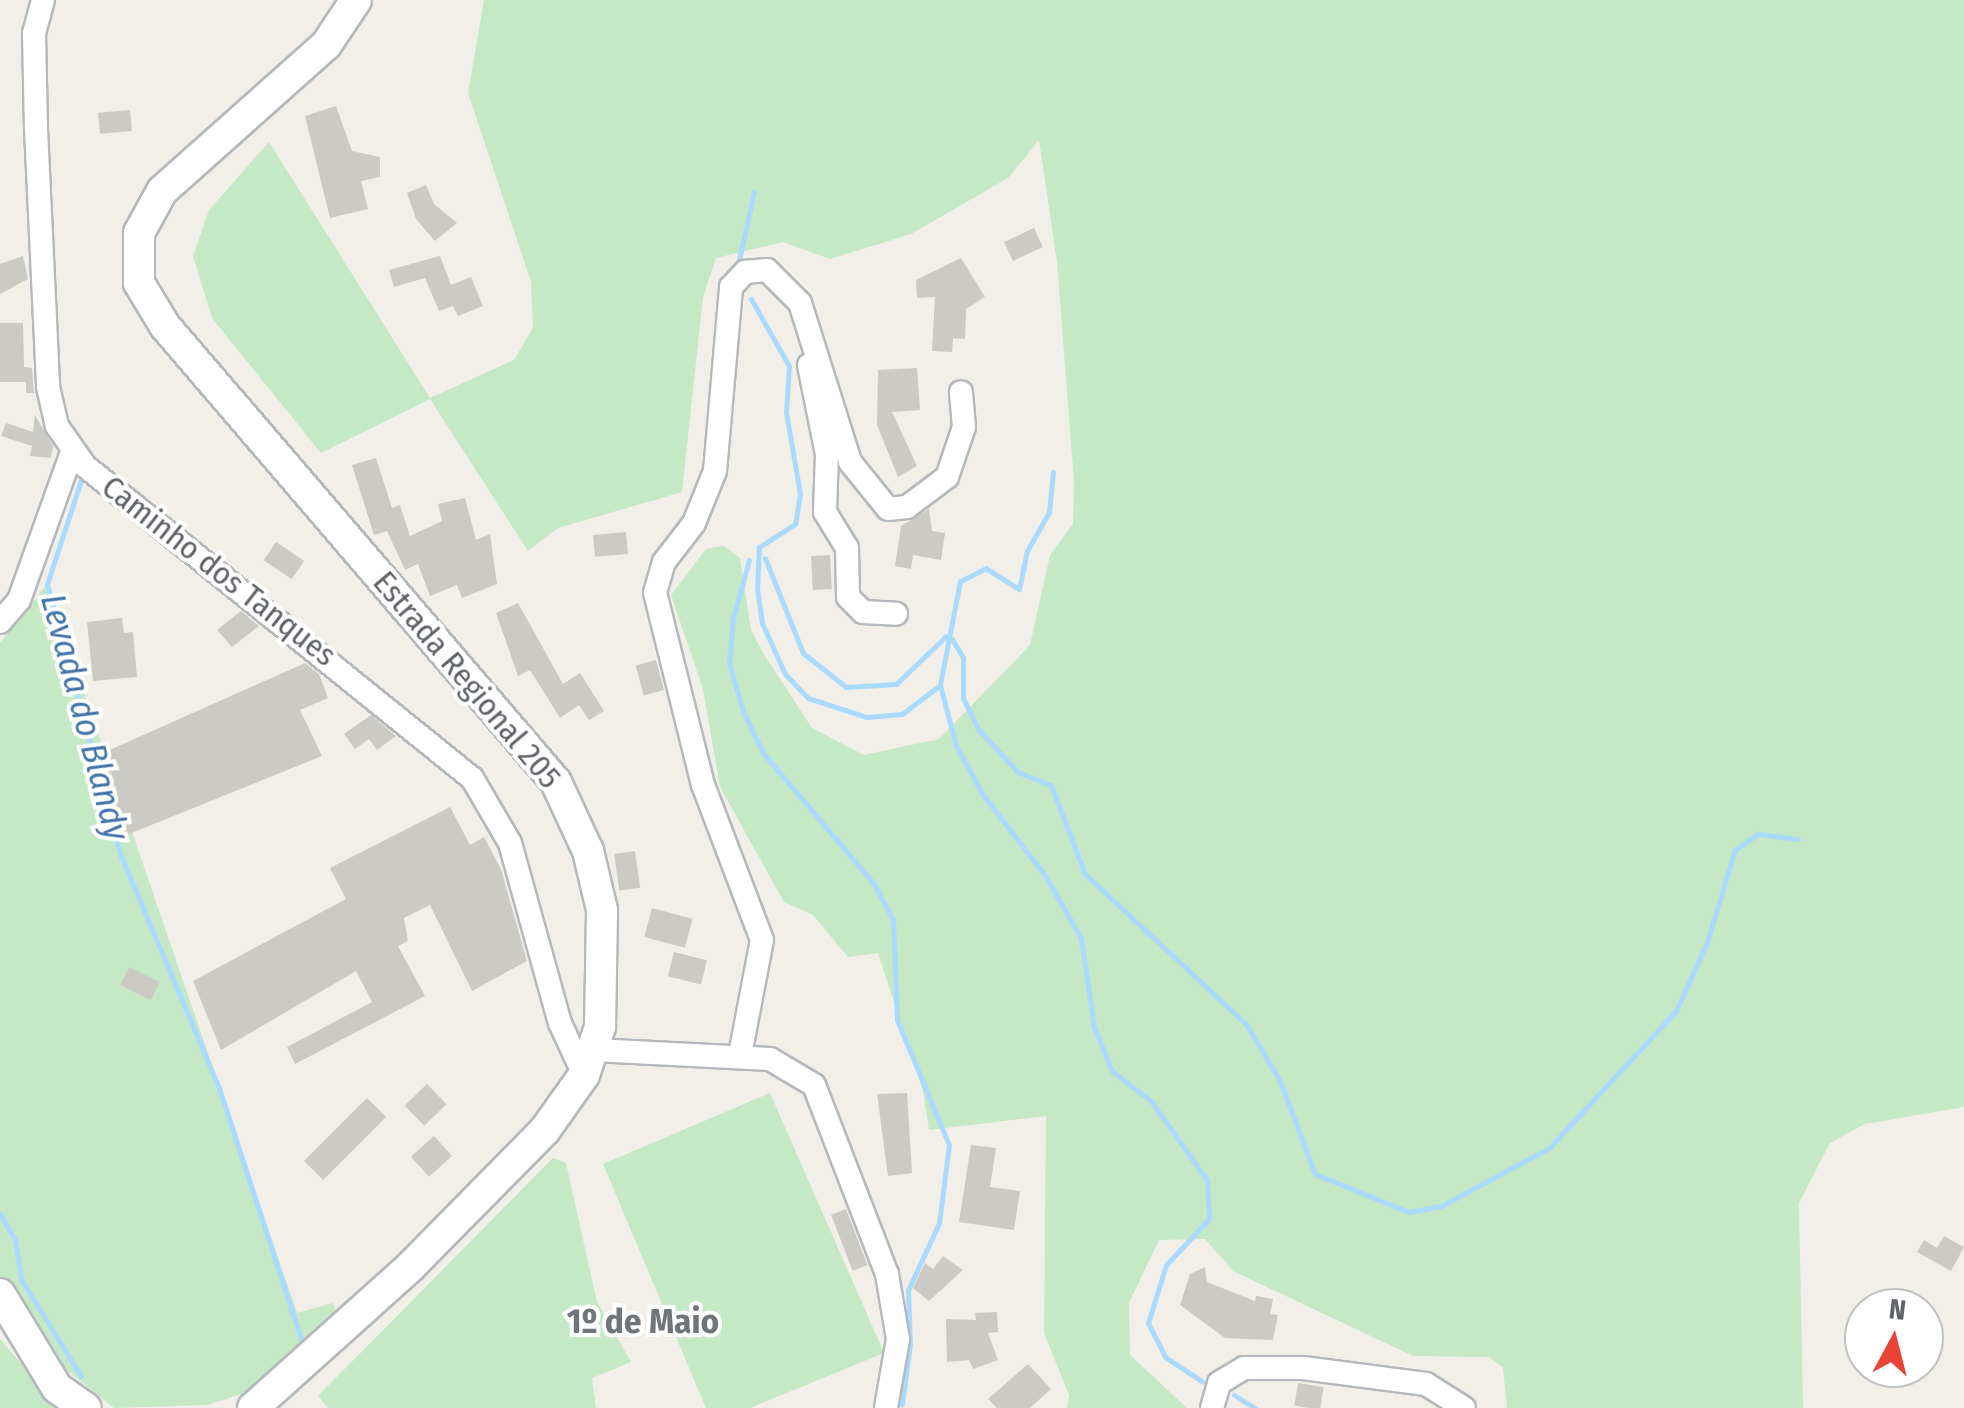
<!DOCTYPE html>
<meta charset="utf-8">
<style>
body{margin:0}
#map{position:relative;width:1964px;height:1408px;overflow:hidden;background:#f1efe8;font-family:"Fira Sans Condensed",sans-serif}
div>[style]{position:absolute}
.green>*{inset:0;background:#c5e8c5}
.stream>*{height:5px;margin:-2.5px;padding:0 2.5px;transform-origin:2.5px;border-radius:2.5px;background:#aadaff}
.building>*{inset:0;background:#cccac5;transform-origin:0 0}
.roads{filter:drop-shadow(2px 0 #b5b8bc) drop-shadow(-2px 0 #b5b8bc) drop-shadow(0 2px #b5b8bc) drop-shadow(0 -2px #b5b8bc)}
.minor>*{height:22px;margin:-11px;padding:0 11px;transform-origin:11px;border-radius:11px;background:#fff}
.secondary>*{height:30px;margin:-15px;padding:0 15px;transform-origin:15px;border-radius:15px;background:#fff}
span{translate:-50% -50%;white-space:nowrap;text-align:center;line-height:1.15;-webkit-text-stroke:8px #fff;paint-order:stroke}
.street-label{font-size:32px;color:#5f6368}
.water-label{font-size:35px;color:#4174aa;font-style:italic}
.neighbourhood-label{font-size:35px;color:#70757a;font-weight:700}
.north{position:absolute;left:1844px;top:1288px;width:100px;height:100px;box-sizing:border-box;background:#fff;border:2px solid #bfc1c3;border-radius:50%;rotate:7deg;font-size:28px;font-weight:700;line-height:40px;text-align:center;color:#5f6368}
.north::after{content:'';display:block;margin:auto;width:35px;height:45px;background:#ea4335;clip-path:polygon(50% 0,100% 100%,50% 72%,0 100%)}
</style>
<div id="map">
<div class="green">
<div style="clip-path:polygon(484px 0,1964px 0,1964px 1107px,1865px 1124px,1830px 1143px,1799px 1203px,1803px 1408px,1507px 1408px,1503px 1367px,1489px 1357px,1413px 1356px,1233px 1271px,1205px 1239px,1159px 1240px,1129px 1303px,1130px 1355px,1187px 1408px,1067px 1408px,1069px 1395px,1044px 1333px,1046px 1116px,929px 1130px,923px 1091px,878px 953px,848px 957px,813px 915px,784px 902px,720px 787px,703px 689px,671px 595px,706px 549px,724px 546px,740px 558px,751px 630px,763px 653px,812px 728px,864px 755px,939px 739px,1030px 645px,1050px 555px,1073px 524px,1074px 482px,1057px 262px,1039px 140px,1008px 178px,911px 234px,830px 259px,783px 242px,716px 258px,703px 297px,682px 492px,558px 528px,528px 551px,430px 399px,321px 453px,212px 318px,193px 256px,209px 210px,269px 142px,430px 398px,514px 360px,533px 328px,531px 282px,468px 93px)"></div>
<div style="clip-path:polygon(47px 584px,297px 1313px,333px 1303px,342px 1323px,261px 1388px,207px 1405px,114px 1408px,59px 1364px,0 1278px,0 643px)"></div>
<div style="clip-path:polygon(770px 1093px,884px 1353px,750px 1408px,706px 1408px,603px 1164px)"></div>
<div style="clip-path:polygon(553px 1158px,566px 1163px,597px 1302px,631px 1362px,592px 1378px,596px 1408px,328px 1408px,318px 1396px)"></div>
<div style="clip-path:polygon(0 1339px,35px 1379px,60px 1408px,0 1408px)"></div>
</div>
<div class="stream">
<div style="left:738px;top:264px;width:74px;rotate:-77.5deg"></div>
<div style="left:751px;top:299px;width:77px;rotate:60.4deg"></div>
<div style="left:789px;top:366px;width:46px;rotate:93.7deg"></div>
<div style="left:786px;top:412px;width:83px;rotate:80.3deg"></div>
<div style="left:800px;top:494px;width:30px;rotate:99deg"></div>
<div style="left:795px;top:524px;width:43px;rotate:147.4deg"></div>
<div style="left:759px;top:547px;width:41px;rotate:92.8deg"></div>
<div style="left:757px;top:588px;width:35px;rotate:82deg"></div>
<div style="left:762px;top:623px;width:56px;rotate:65.7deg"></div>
<div style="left:785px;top:674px;width:33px;rotate:46deg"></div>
<div style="left:808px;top:698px;width:62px;rotate:17.9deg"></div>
<div style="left:867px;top:717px;width:35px;rotate:-5deg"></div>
<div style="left:902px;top:714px;width:48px;rotate:-37.3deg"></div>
<div style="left:1053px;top:472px;width:40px;rotate:95.7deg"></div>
<div style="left:1049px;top:512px;width:45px;rotate:119.4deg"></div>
<div style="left:1027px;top:551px;width:39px;rotate:102deg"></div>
<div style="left:1019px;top:589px;width:39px;rotate:-148deg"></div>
<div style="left:986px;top:568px;width:29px;rotate:153deg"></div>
<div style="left:960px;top:581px;width:106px;rotate:100.9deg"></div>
<div style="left:940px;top:685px;width:63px;rotate:75.3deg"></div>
<div style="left:956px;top:746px;width:56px;rotate:61.1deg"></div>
<div style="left:983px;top:795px;width:100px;rotate:52.3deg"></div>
<div style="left:1044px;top:874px;width:74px;rotate:60deg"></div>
<div style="left:1081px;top:938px;width:90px;rotate:81.7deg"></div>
<div style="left:1094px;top:1027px;width:48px;rotate:67.8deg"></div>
<div style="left:1112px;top:1071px;width:49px;rotate:37.6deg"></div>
<div style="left:1151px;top:1101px;width:97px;rotate:54.7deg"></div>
<div style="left:1207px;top:1180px;width:39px;rotate:87deg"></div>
<div style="left:1209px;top:1219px;width:63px;rotate:133.1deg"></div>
<div style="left:1166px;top:1265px;width:61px;rotate:107.2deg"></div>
<div style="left:1148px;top:1323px;width:38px;rotate:63deg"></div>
<div style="left:1165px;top:1357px;width:45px;rotate:33.3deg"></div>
<div style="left:83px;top:474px;width:116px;rotate:108.1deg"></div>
<div style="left:47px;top:584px;width:282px;rotate:74.8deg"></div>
<div style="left:121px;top:856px;width:252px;rotate:67.1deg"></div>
<div style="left:219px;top:1088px;width:274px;rotate:71.9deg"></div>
<div style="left:765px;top:558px;width:102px;rotate:68.2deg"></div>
<div style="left:803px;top:653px;width:55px;rotate:38.3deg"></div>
<div style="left:846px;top:687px;width:50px;rotate:-3.4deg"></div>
<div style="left:896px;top:684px;width:69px;rotate:-43.8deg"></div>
<div style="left:749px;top:560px;width:61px;rotate:105.2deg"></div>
<div style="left:733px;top:619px;width:44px;rotate:95.2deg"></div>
<div style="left:729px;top:663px;width:50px;rotate:73.7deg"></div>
<div style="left:743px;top:711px;width:47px;rotate:64.5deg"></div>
<div style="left:763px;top:753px;width:172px;rotate:49.7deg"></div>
<div style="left:874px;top:884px;width:40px;rotate:62deg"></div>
<div style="left:893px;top:919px;width:101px;rotate:87.7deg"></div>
<div style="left:897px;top:1020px;width:135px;rotate:67.4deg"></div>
<div style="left:949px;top:1145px;width:79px;rotate:97.3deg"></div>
<div style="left:939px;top:1223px;width:74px;rotate:114.8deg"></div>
<div style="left:908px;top:1290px;width:54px;rotate:87.9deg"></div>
<div style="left:910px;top:1344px;width:61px;rotate:97.6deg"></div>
<div style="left:952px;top:639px;width:21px;rotate:59deg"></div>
<div style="left:963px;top:657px;width:41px;rotate:90deg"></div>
<div style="left:963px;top:698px;width:34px;rotate:64deg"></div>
<div style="left:978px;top:729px;width:59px;rotate:47.1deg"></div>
<div style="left:1018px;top:772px;width:35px;rotate:22deg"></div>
<div style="left:1051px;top:785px;width:95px;rotate:69.1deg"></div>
<div style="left:1085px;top:874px;width:220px;rotate:43deg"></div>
<div style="left:1246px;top:1024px;width:66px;rotate:59.2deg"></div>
<div style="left:1280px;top:1081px;width:99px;rotate:69.4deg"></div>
<div style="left:1315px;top:1174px;width:101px;rotate:22deg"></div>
<div style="left:1409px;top:1212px;width:33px;rotate:-11deg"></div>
<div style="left:1441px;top:1206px;width:123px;rotate:-28.2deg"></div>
<div style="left:1549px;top:1148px;width:187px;rotate:-47.2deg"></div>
<div style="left:1676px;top:1011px;width:76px;rotate:-65.8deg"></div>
<div style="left:1707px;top:942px;width:96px;rotate:-73.1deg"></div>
<div style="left:1735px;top:850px;width:28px;rotate:-35deg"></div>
<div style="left:1758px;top:834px;width:40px;rotate:7.1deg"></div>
<div style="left:0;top:1214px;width:30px;rotate:60deg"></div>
<div style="left:15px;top:1240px;width:39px;rotate:81deg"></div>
<div style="left:21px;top:1279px;width:114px;rotate:58.3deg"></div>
<div style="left:1234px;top:1395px;width:25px;rotate:32deg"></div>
</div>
<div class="building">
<div style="clip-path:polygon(336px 106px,352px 151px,380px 157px,380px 177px,361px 181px,368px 209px,330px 218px,305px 116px)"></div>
<div style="left:130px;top:110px;width:21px;height:32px;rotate:85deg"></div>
<div style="clip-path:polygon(426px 185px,434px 204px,457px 223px,435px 241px,416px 219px,407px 193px)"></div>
<div style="left:1034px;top:228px;width:21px;height:33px;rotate:65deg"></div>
<div style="clip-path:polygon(23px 256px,28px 279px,0 294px,0 264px)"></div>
<div style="clip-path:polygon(440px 256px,451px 285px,471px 277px,483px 306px,458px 316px,453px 306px,439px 311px,425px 278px,394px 287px,389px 270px)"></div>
<div style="clip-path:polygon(961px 258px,985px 297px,966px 309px,965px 339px,953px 338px,952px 352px,932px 351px,935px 297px,917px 298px,916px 280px)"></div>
<div style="clip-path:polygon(0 323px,23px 323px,24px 367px,32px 368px,34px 393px,26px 393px,26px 382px,0 382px)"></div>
<div style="clip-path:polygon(917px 368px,920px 410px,892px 412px,917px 466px,898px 477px,877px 425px,878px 370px)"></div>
<div style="clip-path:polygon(35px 415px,53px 446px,51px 458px,30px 456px,32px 446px,1px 436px,6px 423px,33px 432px)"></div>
<div style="clip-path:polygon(376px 458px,392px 508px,400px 505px,410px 536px,442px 521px,438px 504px,465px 498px,476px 540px,490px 534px,497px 584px,462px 598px,457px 585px,430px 596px,418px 564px,405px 570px,387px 531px,374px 535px,352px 465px)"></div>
<div style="clip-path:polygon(929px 509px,932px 531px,945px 533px,941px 560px,913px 555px,911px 569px,895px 566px,901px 526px)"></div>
<div style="left:626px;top:532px;width:22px;height:33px;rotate:85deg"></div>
<div style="left:276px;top:542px;width:34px;height:22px;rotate:34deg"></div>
<div style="left:830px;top:555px;width:34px;height:19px;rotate:87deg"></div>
<div style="clip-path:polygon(518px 603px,563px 684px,580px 673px,604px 711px,589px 720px,579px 705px,560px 718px,530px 670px,518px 676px,496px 613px)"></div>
<div style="clip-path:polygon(241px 611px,259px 626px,232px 647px,217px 630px)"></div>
<div style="clip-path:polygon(122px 618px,124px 633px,133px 632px,137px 677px,93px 681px,87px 622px)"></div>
<div style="left:656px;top:660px;width:31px;height:21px;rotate:75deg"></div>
<div style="clip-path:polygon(305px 663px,319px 674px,328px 698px,300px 710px,322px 756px,124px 836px,94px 757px)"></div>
<div style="clip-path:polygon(371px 715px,396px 736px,377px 750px,369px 739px,355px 749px,344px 734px)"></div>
<div style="clip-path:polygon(450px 807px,470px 845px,484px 837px,501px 869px,527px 961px,472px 991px,430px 905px,404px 918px,408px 941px,398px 946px,425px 996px,295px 1064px,287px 1047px,372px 1002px,356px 971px,221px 1050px,193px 981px,346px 899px,330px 868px)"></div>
<div style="left:635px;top:851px;width:37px;height:21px;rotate:82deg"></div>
<div style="left:652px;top:908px;width:42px;height:30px;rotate:15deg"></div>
<div style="left:674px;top:952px;width:34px;height:25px;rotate:14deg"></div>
<div style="left:129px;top:967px;width:34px;height:20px;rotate:26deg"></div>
<div style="left:427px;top:1084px;width:28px;height:31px;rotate:46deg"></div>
<div style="clip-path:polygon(907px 1093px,912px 1173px,888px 1176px,877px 1094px)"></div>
<div style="left:367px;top:1098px;width:27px;height:89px;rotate:45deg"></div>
<div style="left:434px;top:1136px;width:27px;height:31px;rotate:48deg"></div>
<div style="clip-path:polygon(971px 1145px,996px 1148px,990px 1187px,1020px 1191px,1014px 1230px,959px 1222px)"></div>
<div style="left:846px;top:1209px;width:60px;height:16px;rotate:69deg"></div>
<div style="clip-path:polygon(1944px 1236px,1964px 1247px,1951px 1271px,1917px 1252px,1924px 1240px,1937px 1248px)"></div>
<div style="clip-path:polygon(943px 1256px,963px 1270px,929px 1301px,913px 1288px,925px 1263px,933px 1269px)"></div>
<div style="clip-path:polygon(1205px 1267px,1207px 1282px,1255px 1301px,1256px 1296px,1273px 1299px,1270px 1314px,1278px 1315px,1273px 1340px,1225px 1338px,1180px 1305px,1190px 1274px)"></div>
<div style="clip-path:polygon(997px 1312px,998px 1332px,988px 1333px,998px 1360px,973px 1369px,969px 1360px,947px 1362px,946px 1319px,976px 1320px,975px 1313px)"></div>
<div style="clip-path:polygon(1028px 1364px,1051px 1389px,1030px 1408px,997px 1408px,988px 1399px)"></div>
<div style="left:1298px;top:1383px;width:26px;height:23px;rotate:9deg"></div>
</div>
<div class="roads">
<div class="minor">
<div style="left:43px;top:0;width:34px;rotate:105deg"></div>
<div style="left:34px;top:33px;width:96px;rotate:88.8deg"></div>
<div style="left:36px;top:129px;width:258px;rotate:87.3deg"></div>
<div style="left:48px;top:387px;width:40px;rotate:77deg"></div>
<div style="left:57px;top:426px;width:49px;rotate:55deg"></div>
<div style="left:85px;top:466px;width:497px;rotate:38.9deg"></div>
<div style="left:472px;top:778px;width:75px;rotate:59.7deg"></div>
<div style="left:510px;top:843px;width:187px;rotate:74.5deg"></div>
<div style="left:560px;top:1023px;width:57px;rotate:65.2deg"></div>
<div style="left:809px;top:365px;width:91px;rotate:78.6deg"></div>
<div style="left:827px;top:454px;width:58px;rotate:92deg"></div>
<div style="left:825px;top:512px;width:42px;rotate:58.6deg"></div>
<div style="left:847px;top:548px;width:49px;rotate:88.8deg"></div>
<div style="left:848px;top:597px;width:21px;rotate:45deg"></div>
<div style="left:863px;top:612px;width:33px;rotate:3deg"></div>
<div style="left:0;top:622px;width:29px;rotate:-49deg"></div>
<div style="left:19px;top:600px;width:160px;rotate:-70.3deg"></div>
<div style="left:594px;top:1050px;width:176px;rotate:2.9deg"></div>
<div style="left:770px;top:1059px;width:51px;rotate:30.6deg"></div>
<div style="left:814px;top:1085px;width:203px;rotate:68.9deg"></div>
<div style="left:887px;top:1274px;width:66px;rotate:80.4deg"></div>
<div style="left:898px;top:1339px;width:70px;rotate:99.9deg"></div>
<div style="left:740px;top:1055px;width:117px;rotate:-79.2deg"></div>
<div style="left:762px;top:940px;width:166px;rotate:-110.8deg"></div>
<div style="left:703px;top:785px;width:198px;rotate:-104deg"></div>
<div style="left:655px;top:593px;width:32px;rotate:-74deg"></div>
<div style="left:664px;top:562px;width:49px;rotate:-52.4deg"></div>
<div style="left:694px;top:523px;width:56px;rotate:-68deg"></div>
<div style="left:715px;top:471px;width:185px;rotate:-85deg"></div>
<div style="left:731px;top:287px;width:21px;rotate:-47deg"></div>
<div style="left:745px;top:272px;width:22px;rotate:-5deg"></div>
<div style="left:767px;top:270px;width:47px;rotate:45deg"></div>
<div style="left:800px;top:303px;width:167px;rotate:72.5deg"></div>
<div style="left:850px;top:462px;width:60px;rotate:51deg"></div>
<div style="left:888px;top:509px;width:19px;rotate:-6deg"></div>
<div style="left:907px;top:507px;width:50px;rotate:-36.9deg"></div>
<div style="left:947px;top:477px;width:53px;rotate:-71.2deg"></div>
<div style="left:964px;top:427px;width:35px;rotate:-95deg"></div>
<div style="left:1212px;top:1408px;width:26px;rotate:-74deg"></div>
<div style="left:1219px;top:1383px;width:29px;rotate:-31deg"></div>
<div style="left:1244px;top:1368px;width:59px"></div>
<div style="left:1303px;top:1368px;width:124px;rotate:7.4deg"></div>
<div style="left:1426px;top:1384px;width:45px;rotate:32.3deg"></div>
</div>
<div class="secondary">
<div style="left:0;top:1294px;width:110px;rotate:58.8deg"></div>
<div style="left:57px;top:1388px;width:35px;rotate:35deg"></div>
<div style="left:253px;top:1408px;width:211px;rotate:-41.9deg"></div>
<div style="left:410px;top:1267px;width:192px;rotate:-45.4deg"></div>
<div style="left:545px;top:1130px;width:67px;rotate:-54.7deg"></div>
<div style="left:584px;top:1075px;width:51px;rotate:-71.6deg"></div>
<div style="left:600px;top:1027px;width:117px;rotate:-89deg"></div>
<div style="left:602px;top:910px;width:61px;rotate:-103.3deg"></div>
<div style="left:588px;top:851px;width:76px;rotate:-114.9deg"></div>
<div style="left:556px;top:782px;width:601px;rotate:-130.61deg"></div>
<div style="left:165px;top:326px;width:50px;rotate:-121.2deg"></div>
<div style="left:139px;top:283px;width:50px;rotate:-90deg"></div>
<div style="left:139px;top:233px;width:48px;rotate:-61.3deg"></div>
<div style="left:162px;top:191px;width:220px;rotate:-41.7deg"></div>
<div style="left:326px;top:45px;width:54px;rotate:-56.3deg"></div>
</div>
</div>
<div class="street-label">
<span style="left:219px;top:571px;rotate:38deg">Caminho dos Tanques</span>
<span style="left:467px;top:680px;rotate:50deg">Estrada Regional 205</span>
</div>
<div class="water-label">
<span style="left:85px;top:717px;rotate:75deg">Levada do Blandy</span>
</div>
<div class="neighbourhood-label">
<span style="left:643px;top:1321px">1º de Maio</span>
</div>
<div class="north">N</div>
</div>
